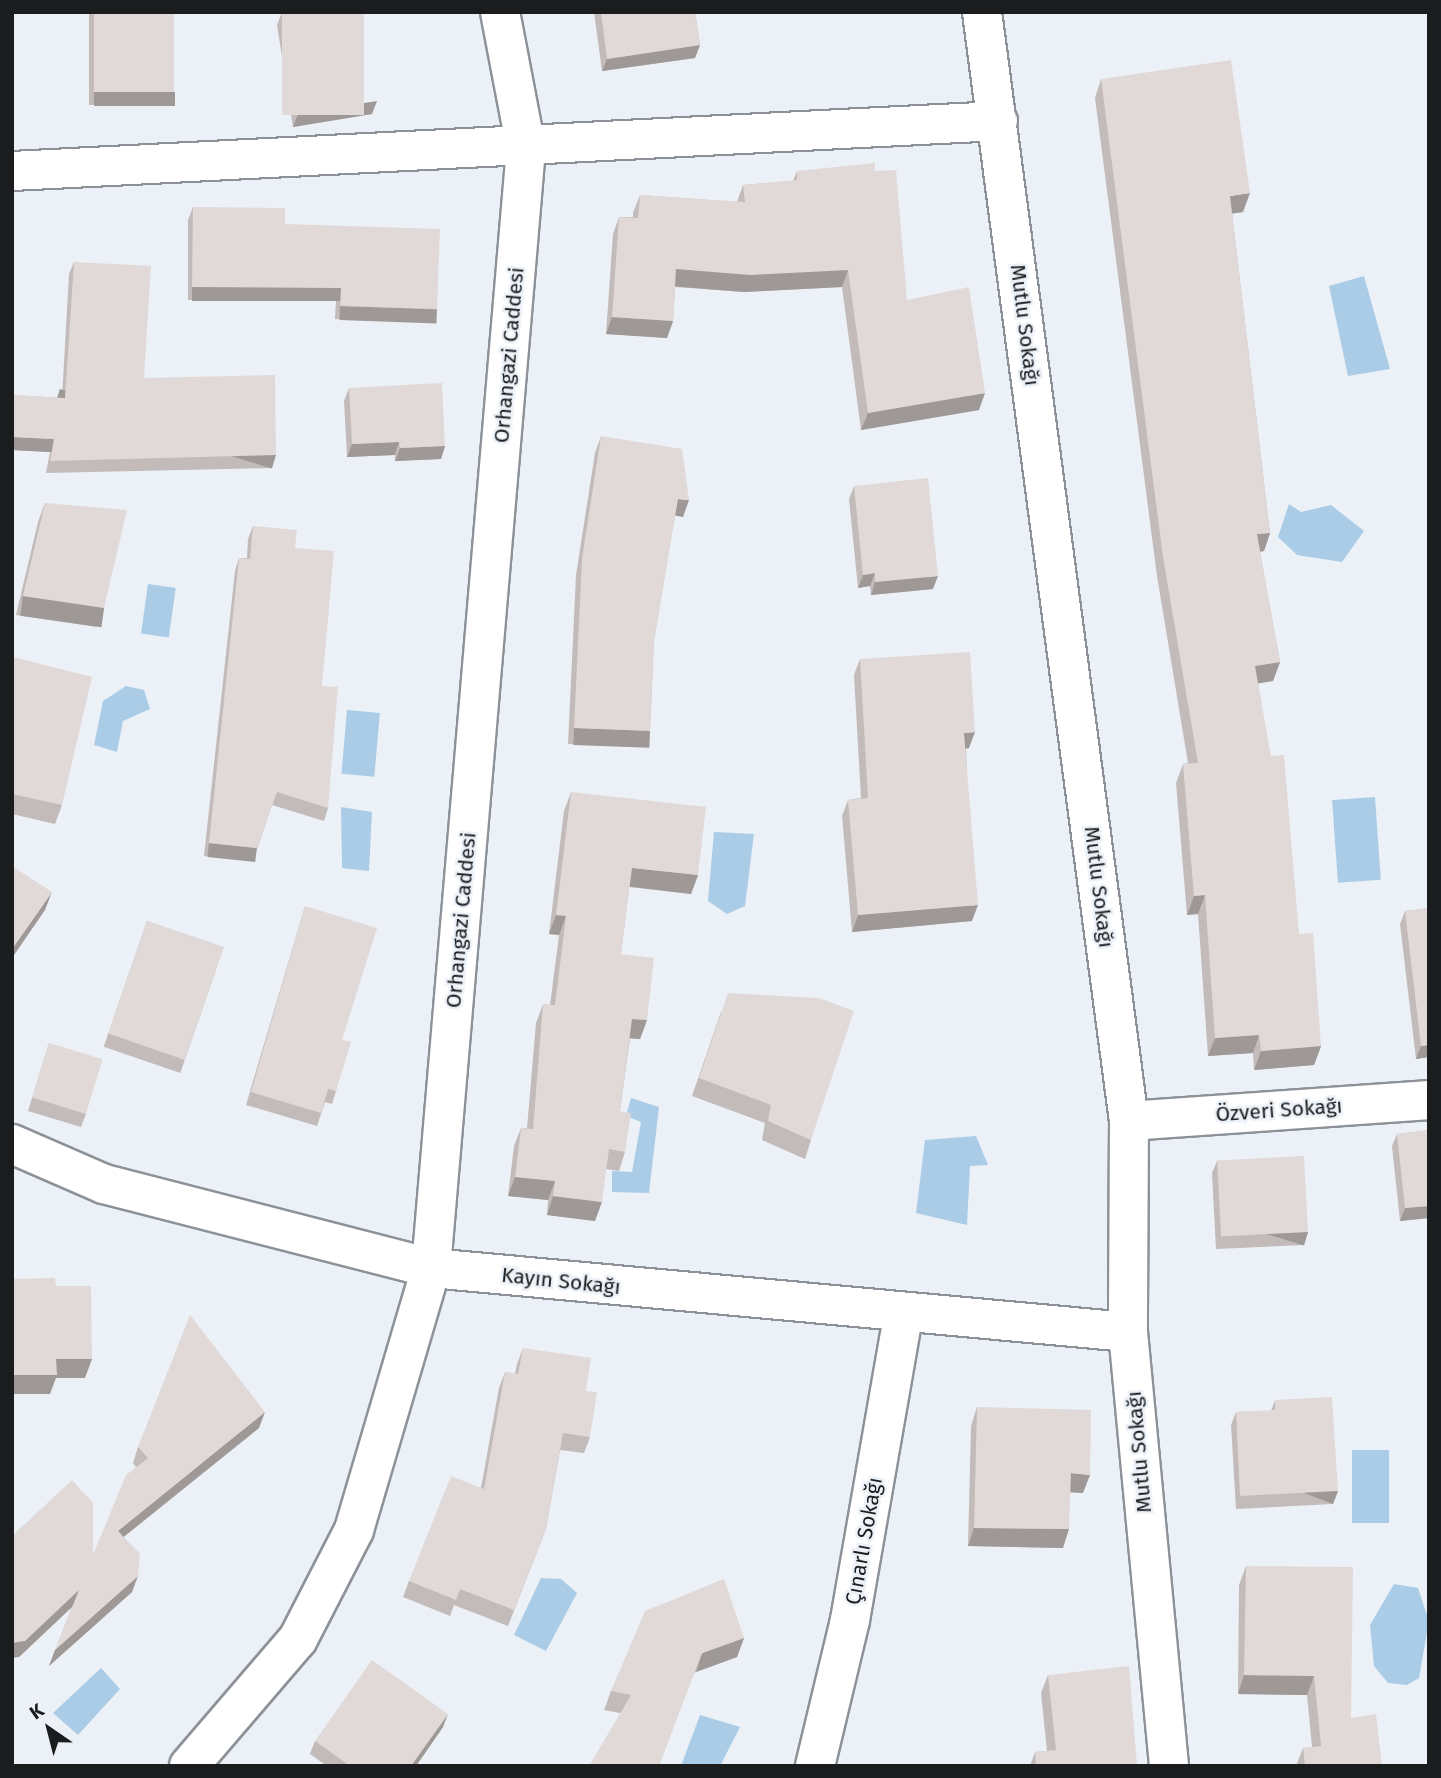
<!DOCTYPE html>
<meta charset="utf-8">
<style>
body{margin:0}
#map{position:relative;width:1441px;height:1778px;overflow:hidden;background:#ebf1f7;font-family:"Fira Sans",sans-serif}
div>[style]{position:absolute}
.water>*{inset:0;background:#aacce6;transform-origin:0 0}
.roads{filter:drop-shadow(2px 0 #8c9297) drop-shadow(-2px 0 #8c9297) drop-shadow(0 2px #8c9297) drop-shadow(0 -2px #8c9297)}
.street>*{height:38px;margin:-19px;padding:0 19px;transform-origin:19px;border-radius:19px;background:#fff}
.secondary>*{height:38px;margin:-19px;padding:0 19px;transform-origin:19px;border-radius:19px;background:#fff}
.wall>*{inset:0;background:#c2bbb9;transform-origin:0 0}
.shaded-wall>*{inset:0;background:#9e9896;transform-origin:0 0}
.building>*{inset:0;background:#e1d9d7;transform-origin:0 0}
span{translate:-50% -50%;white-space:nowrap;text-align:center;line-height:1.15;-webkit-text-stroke:5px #ebf1f7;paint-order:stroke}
.street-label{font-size:21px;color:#1a1c1e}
.frame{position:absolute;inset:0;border:14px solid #1a1c1e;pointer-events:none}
.north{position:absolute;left:14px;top:1694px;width:70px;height:70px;-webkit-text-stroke:5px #ebf1f7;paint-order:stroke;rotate:325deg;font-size:19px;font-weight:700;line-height:28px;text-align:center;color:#1a1c1e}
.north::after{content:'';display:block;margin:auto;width:24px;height:32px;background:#1a1c1e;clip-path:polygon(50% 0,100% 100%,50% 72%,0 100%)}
</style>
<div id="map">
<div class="water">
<div style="clip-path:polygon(1364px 276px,1390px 369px,1348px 376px,1329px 286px)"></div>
<div style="clip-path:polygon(1289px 504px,1301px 512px,1331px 505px,1364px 531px,1342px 562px,1297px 555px,1278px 537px)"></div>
<div style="left:148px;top:584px;width:28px;height:50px;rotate:8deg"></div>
<div style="clip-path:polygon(126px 686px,144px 690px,150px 709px,123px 721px,117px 752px,94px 745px,103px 701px)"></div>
<div style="left:347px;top:710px;width:33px;height:64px;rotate:5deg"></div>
<div style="left:1375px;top:797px;width:83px;height:43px;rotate:86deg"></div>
<div style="clip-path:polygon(341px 807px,372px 812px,369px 871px,342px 868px)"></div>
<div style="clip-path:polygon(714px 832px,754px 834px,745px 906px,727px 914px,708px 901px)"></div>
<div style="clip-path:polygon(631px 1098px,659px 1107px,649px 1193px,612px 1192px,612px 1171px,632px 1172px,641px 1122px,626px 1116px)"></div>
<div style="clip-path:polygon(976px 1136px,988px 1165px,970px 1166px,967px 1225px,916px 1213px,925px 1140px)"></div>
<div style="left:1352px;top:1450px;width:37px;height:73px"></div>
<div style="clip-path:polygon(541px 1578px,561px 1579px,577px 1593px,546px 1651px,514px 1635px)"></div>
<div style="clip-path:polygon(1394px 1584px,1418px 1588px,1429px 1621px,1419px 1678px,1407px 1685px,1388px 1683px,1374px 1666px,1370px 1625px)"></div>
<div style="clip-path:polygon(101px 1668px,120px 1689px,78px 1735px,53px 1713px)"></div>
<div style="clip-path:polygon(700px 1715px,740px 1727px,720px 1766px,681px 1766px)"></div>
</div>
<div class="roads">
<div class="street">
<div style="left:982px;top:12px;width:1119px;rotate:82.45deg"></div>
<div style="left:1129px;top:1121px;width:211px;rotate:90.3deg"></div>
<div style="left:1128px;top:1332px;width:436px;rotate:84.6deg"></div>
<div style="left:12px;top:171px;width:987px;rotate:-2.9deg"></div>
<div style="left:1129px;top:1121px;width:301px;rotate:-4deg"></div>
<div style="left:12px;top:1144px;width:100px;rotate:23.5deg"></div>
<div style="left:104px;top:1184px;width:338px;rotate:14.4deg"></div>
<div style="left:431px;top:1268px;width:700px;rotate:5.25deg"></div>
<div style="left:815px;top:1766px;width:150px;rotate:-76.5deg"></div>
<div style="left:850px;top:1620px;width:310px;rotate:-80.1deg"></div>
</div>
<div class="secondary">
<div style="left:189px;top:1766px;width:167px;rotate:-49.4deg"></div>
<div style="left:298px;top:1639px;width:123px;rotate:-62.8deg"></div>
<div style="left:354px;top:1530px;width:273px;rotate:-73.6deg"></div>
<div style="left:431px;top:1268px;width:1124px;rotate:-85.15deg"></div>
<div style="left:526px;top:148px;width:138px;rotate:-100.8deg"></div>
</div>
</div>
<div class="wall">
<div style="left:89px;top:12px;width:85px;height:93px"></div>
<div style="clip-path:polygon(282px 12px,372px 114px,293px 127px,277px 25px)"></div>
<div style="clip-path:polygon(594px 12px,695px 12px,700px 45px,695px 58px,602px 71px)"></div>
<div style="clip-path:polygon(1101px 79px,1243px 212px,1232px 213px,1270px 533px,1264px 551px,1260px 552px,1280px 662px,1273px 681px,1258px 683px,1299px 934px,1321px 1046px,1314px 1065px,1254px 1070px,1253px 1053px,1208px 1056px,1198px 914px,1187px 915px,1176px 783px,1183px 764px,1188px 763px,1157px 576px,1095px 98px)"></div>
<div style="clip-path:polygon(797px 171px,875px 171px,907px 300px,979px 410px,861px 430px,842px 287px,744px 292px,675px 287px,673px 321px,667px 338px,606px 334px,613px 234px,619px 217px,633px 217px,633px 213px,640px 195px,737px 202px,743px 185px,793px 181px)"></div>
<div style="clip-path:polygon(193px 207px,285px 224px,437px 309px,432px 322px,335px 319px,336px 300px,188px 300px,188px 220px)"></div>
<div style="clip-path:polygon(74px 262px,144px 378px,272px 468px,46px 473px,50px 452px,12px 450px,12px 395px,62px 398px,69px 274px)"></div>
<div style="clip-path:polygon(349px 388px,445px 446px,441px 459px,395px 461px,395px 455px,347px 457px,344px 401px)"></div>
<div style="clip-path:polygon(601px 436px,683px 517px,675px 515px,654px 640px,650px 731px,644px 747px,568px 744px,576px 575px,595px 453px)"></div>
<div style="clip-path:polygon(854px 486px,933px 589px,871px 595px,870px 586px,858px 588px,849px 499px)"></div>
<div style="clip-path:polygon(45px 503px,97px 627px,16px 615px,38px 522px)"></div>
<div style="clip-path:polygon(253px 526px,295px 548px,322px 686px,328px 808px,324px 821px,272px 805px,253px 861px,204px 856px,235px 571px,239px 558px,247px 558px,248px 539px)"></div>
<div style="clip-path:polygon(12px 659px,62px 805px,55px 824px,12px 814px)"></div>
<div style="clip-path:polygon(860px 659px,969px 748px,966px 749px,972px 921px,852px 932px,842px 816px,848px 800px,861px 798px,854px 675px)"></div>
<div style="clip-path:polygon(571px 792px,698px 875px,691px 894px,629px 887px,621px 954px,647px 1020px,640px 1039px,630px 1038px,620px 1111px,625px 1152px,619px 1171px,606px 1169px,595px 1221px,547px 1215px,548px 1200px,508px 1196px,514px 1146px,521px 1128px,527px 1128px,536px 1023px,543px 1004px,550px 1005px,559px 935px,549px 934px,564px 811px)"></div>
<div style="clip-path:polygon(305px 906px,342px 1040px,336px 1091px,332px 1104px,325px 1102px,317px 1126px,246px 1105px)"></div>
<div style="clip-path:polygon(1429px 908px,1429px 1057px,1416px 1059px,1400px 924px,1405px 911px)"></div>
<div style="left:147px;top:921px;width:81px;height:133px;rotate:19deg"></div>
<div style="clip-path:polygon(721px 1012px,811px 1140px,805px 1159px,762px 1140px,765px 1123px,692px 1096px)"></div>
<div style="clip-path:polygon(49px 1043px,86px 1114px,81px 1127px,28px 1111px)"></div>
<div style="clip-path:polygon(1429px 1130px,1429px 1218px,1400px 1221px,1392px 1146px,1397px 1134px)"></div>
<div style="clip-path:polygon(1217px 1161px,1308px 1232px,1304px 1245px,1216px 1249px,1212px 1173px)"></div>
<div style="clip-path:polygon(523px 1348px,586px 1391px,590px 1437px,584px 1453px,560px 1450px,546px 1529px,508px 1626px,454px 1605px,450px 1616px,403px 1597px,409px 1581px,481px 1488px,499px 1388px,505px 1372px,515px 1374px,517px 1364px)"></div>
<div style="clip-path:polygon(1275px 1400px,1338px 1491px,1333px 1504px,1236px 1509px,1231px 1425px,1236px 1412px,1271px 1411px)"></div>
<div style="clip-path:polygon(977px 1407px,1083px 1493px,1070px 1492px,1063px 1548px,968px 1546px,971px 1426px)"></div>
<div style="clip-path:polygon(259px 1428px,124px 1537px,132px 1592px,49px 1666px,72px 1607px,19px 1657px,93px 1555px,136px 1467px,133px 1463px,138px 1447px)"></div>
<div style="clip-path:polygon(1246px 1566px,1351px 1718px,1382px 1766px,1296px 1766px,1303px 1748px,1312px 1747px,1307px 1695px,1238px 1694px,1239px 1585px)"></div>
<div style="clip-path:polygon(744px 1638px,737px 1657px,696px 1672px,620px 1713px,604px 1710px,611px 1691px)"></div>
<div style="clip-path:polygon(1048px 1675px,1137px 1766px,1030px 1766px,1035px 1752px,1047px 1751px,1041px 1693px)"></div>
<div style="clip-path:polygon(443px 1727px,416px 1766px,327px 1766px,310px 1754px,315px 1741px)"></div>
</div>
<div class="shaded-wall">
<div style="clip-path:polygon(700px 45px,695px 58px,602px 71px,607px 59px)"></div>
<div style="left:94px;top:92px;width:81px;height:14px"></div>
<div style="clip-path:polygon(377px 101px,372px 114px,293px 127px,298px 114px)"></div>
<div style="clip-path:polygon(1250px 193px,1243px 212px,1223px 215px,1230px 196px)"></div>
<div style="clip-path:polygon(676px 269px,848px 270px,842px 287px,744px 292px,670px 286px)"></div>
<div style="left:192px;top:287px;width:149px;height:14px"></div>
<div style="left:340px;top:306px;width:97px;height:14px;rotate:2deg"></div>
<div style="clip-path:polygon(612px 317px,673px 321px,667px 338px,606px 334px)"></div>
<div style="clip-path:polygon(985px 393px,979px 410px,861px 430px,868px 413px)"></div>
<div style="left:12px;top:437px;width:42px;height:13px;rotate:3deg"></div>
<div style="clip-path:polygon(399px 442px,395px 455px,347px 457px,352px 444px)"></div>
<div style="clip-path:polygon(445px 446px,441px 459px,395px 461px,400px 448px)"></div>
<div style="left:276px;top:455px;width:14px;height:226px;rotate:107deg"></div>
<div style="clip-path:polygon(678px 499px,689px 500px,683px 517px,672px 515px)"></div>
<div style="clip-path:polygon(1270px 533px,1264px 551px,1250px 553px,1257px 534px)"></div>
<div style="clip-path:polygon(875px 573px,870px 586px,858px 588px,863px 575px)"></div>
<div style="clip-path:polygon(938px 576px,933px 589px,871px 595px,875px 582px)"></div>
<div style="left:23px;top:596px;width:82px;height:20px;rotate:8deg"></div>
<div style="clip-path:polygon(1280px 662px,1273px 681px,1249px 685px,1255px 666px)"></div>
<div style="left:574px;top:728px;width:76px;height:17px;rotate:2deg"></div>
<div style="clip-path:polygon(975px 732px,969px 748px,958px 749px,964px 733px)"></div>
<div style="left:209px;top:843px;width:48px;height:14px;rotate:6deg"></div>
<div style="clip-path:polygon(632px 868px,698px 875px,691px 894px,625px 886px)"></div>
<div style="clip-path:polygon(52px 892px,45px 910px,12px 958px,12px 949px)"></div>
<div style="clip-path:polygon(1205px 895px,1198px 914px,1187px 915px,1194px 896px)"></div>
<div style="clip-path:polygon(978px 905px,972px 921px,852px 932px,858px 915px)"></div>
<div style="clip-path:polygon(556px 915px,566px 916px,559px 935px,549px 934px)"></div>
<div style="clip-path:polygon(632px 1019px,647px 1020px,640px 1039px,625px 1038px)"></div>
<div style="clip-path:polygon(1259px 1035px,1253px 1053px,1208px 1056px,1215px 1038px)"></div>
<div style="clip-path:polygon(1429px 1045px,1429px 1057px,1416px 1059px,1421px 1046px)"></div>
<div style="clip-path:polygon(1321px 1046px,1314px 1065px,1254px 1070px,1261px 1051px)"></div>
<div style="clip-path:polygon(515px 1177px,555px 1181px,548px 1200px,508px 1196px)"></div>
<div style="clip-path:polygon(553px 1196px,602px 1202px,595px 1221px,547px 1215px)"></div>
<div style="clip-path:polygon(1429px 1206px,1429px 1218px,1400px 1221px,1405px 1208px)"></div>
<div style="left:1308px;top:1232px;width:14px;height:87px;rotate:107deg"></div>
<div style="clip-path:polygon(56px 1359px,92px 1359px,85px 1378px,56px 1378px,50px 1394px,12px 1394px,12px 1375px)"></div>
<div style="clip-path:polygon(265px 1412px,259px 1428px,112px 1546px,118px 1531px)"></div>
<div style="clip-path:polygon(1071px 1473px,1090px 1475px,1083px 1493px,1064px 1492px)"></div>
<div style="left:1338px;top:1491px;width:14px;height:98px;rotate:111deg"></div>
<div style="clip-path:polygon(974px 1528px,1069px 1529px,1063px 1548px,968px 1546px)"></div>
<div style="clip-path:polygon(138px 1576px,132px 1592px,49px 1666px,55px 1650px)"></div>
<div style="clip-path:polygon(79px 1590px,73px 1606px,19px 1657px,12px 1658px,12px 1643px)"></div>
<div style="clip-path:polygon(744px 1638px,737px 1657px,696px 1672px,702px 1653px)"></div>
<div style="clip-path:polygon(1244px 1675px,1314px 1676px,1307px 1695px,1238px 1694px)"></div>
<div style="clip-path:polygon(448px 1714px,443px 1727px,416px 1766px,411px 1766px)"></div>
</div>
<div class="building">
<div style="left:94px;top:12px;width:80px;height:80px"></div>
<div style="left:282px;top:12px;width:82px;height:103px"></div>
<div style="clip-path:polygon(601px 12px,695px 12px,700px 45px,607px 59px)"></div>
<div style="clip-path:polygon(1231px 60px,1250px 193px,1230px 196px,1270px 533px,1257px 534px,1280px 662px,1255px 666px,1271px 756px,1284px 755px,1299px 934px,1313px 933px,1321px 1046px,1261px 1051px,1259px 1035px,1215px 1038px,1205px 895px,1194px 896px,1183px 764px,1198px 763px,1163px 557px,1101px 79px)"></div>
<div style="clip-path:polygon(875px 163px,875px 171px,896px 170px,907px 300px,969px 287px,985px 393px,868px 413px,848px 270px,750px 275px,676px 269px,673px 321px,612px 317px,619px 217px,638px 218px,640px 195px,745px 202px,743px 185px,797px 180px,797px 171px)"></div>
<div style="clip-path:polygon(193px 207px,285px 208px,285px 224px,440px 229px,437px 309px,340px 306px,341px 288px,192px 287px)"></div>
<div style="clip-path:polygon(74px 262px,151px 266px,144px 378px,275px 375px,276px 455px,50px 461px,54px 439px,12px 437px,12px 395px,65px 398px)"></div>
<div style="clip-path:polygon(442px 383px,445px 446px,400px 448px,399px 442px,352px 444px,349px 388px)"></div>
<div style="clip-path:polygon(601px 436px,682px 449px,689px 500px,678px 499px,654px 640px,650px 731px,574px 728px,582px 559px)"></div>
<div style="clip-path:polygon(928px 478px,938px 576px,875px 582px,875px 573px,863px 575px,854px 486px)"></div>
<div style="clip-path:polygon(45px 503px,127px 510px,104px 608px,23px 596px)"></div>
<div style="clip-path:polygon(253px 526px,297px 530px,295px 548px,334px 551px,322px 686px,338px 687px,328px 808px,277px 792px,257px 848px,209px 843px,239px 558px,250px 559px)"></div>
<div style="clip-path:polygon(970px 652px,975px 732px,964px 733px,978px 905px,858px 915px,848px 800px,868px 798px,860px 659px)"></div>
<div style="clip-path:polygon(13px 657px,92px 677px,62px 805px,12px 794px)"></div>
<div style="clip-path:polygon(571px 792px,706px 807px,698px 875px,632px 868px,621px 954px,654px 958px,647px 1020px,632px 1019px,620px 1111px,631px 1113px,625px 1152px,609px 1149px,602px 1202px,553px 1196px,555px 1181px,515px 1177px,521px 1128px,533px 1129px,543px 1004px,555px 1005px,566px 916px,556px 915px)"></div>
<div style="clip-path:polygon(12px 866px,52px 892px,12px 949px)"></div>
<div style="clip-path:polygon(305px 906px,377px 928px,342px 1040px,351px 1042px,336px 1091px,328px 1089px,321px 1113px,251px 1092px)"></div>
<div style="clip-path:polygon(1429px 908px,1429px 1045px,1421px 1046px,1405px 911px)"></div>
<div style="left:147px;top:921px;width:81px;height:119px;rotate:19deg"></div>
<div style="clip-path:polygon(728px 993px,819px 998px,854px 1011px,811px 1140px,768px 1121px,771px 1105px,699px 1078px)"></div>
<div style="left:49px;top:1043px;width:56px;height:57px;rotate:17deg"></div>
<div style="clip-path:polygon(1429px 1130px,1429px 1206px,1405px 1208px,1397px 1134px)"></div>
<div style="left:1304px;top:1156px;width:76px;height:87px;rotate:87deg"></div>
<div style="clip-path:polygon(55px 1278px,56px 1286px,91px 1286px,92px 1359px,56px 1359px,57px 1375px,12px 1375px,12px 1279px)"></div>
<div style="clip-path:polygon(190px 1315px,265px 1412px,118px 1531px,140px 1554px,138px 1576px,55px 1650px,79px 1590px,25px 1641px,12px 1643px,12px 1536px,72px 1480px,93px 1503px,93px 1555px,126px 1475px,148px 1458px,138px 1447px)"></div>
<div style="clip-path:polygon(523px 1348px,591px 1358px,586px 1391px,597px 1392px,590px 1437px,563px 1433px,546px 1529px,514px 1610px,460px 1589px,456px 1600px,409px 1581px,451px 1476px,484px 1489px,505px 1372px,518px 1374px)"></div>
<div style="clip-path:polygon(1332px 1397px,1338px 1491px,1240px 1496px,1236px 1412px,1275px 1410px,1275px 1400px)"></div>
<div style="clip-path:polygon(977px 1407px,1091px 1410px,1090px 1475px,1071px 1473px,1069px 1529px,974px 1528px)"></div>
<div style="clip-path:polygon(1246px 1566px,1353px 1567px,1351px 1718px,1376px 1714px,1382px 1766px,1305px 1766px,1303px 1748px,1321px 1746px,1314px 1676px,1244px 1675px)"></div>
<div style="clip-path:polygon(724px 1579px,744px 1638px,702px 1653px,659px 1766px,589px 1766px,631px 1695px,611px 1691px,645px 1611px)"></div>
<div style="clip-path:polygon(372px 1660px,448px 1714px,411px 1766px,350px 1766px,315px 1741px)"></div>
<div style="clip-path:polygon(1129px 1666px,1137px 1766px,1036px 1766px,1035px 1752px,1056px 1750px,1048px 1675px)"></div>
</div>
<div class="street-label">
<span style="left:1025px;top:325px;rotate:83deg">Mutlu Sokağı</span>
<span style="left:509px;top:355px;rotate:-85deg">Orhangazi Caddesi</span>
<span style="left:1099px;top:887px;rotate:83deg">Mutlu Sokağı</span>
<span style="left:461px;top:920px;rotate:-85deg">Orhangazi Caddesi</span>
<span style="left:1279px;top:1110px;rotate:-4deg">Özveri Sokağı</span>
<span style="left:561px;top:1281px;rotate:6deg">Kayın Sokağı</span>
<span style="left:1139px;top:1452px;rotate:-95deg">Mutlu Sokağı</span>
<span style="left:864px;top:1541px;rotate:-80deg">Çınarlı Sokağı</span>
</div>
<div class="frame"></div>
<div class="north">K</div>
</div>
